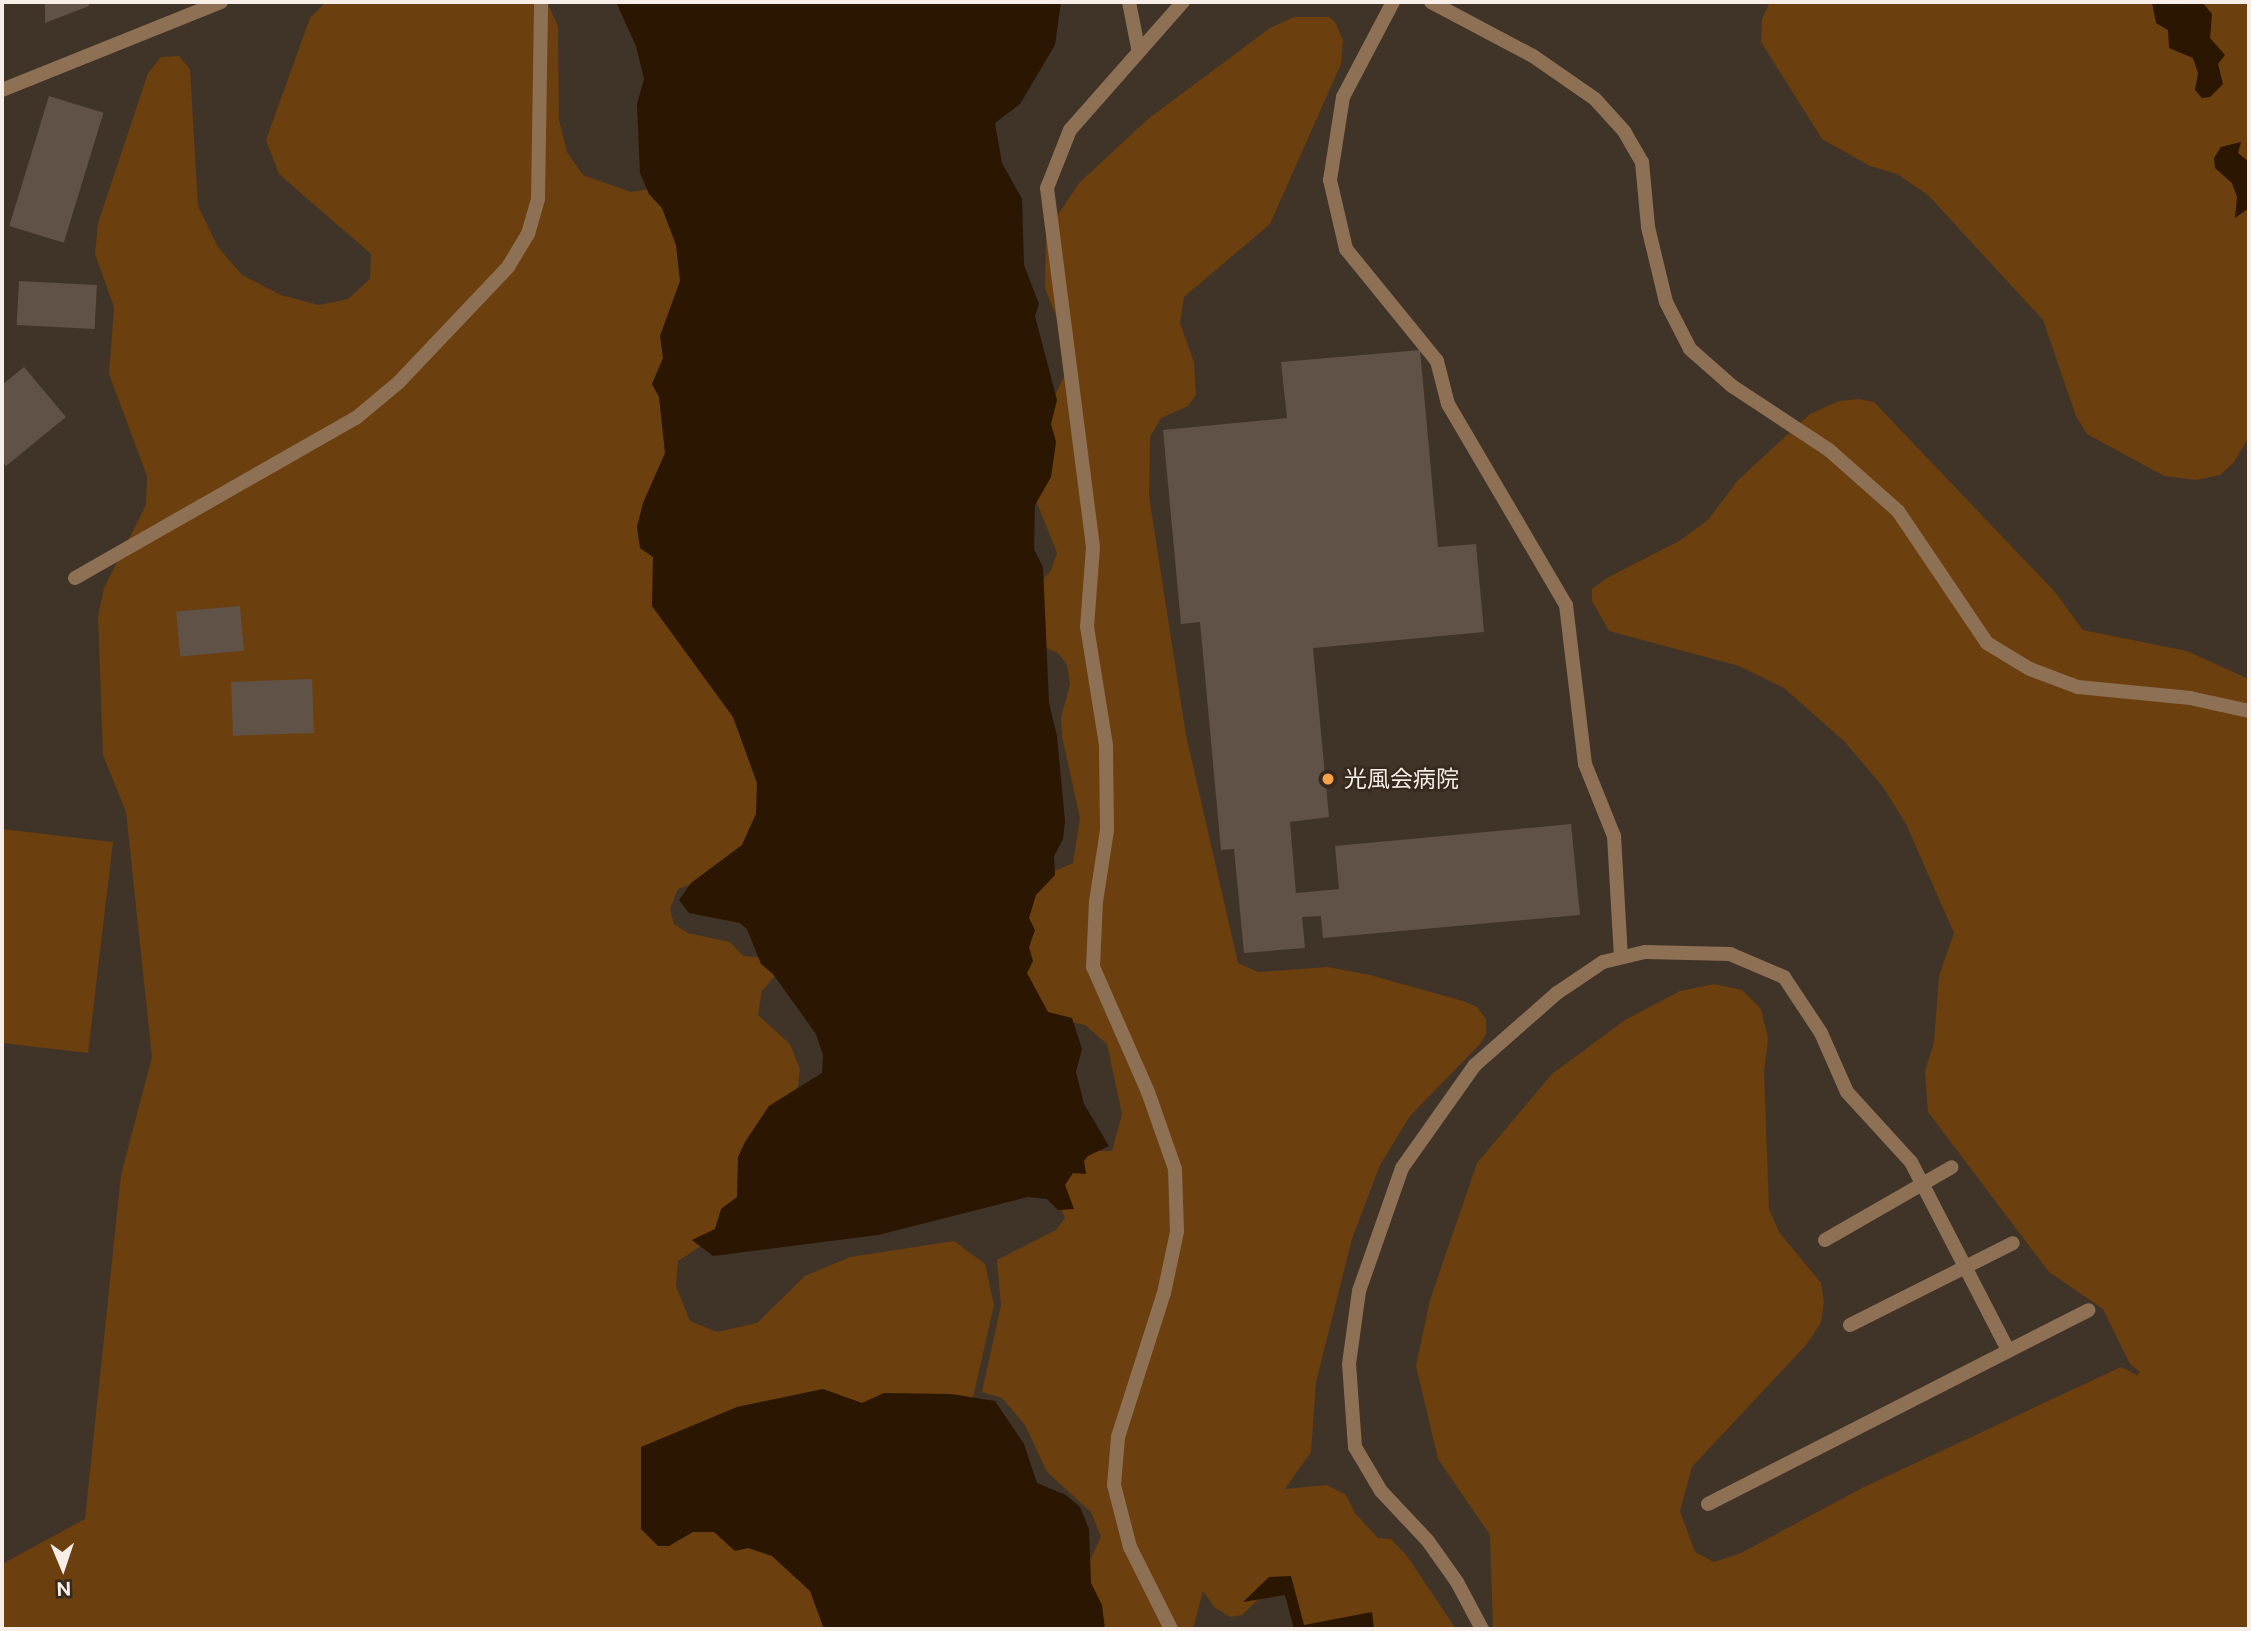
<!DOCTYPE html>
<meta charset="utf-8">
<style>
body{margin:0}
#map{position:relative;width:2251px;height:1631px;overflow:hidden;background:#403328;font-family:"Public Sans","Noto Sans JP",sans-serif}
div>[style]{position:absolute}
.green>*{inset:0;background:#6b3f0e}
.water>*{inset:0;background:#2b1601}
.building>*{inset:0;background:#605246;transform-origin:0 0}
.lane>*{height:14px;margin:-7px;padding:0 7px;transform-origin:7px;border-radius:7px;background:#8e7054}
.street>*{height:14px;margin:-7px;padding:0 7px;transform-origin:7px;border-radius:7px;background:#8e7054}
.dots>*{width:19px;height:19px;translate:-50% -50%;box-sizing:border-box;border:4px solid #36291e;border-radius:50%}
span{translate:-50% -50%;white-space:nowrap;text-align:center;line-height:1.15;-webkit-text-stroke:5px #36291e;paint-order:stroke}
.poi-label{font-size:23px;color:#f7eee7}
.left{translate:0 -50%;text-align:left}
.frame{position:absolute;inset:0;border:4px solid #f7eee7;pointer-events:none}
.north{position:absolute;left:28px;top:1533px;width:70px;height:70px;-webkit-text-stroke:5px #36291e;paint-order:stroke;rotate:178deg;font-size:19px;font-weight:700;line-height:28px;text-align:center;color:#f7eee7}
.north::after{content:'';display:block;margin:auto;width:24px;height:32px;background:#f7eee7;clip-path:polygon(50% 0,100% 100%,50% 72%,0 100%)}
</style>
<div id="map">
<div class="green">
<div style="clip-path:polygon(326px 2px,547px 2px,558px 26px,559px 120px,567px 152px,583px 175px,631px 192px,670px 186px,746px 713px,772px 818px,729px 870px,678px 889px,670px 909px,674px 924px,688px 933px,730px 942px,743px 956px,768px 958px,782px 968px,762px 991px,758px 1015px,790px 1044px,800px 1069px,796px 1103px,731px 1226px,678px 1261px,676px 1286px,690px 1321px,717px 1332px,757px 1323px,805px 1276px,850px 1257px,954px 1241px,985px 1264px,994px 1305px,970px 1411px,700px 1519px,798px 1558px,841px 1629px,2px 1629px,2px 1564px,85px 1519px,121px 1175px,152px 1057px,126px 812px,103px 755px,98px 616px,104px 588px,146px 505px,147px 476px,109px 374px,114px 307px,95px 254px,98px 223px,148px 73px,161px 57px,179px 56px,190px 69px,198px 206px,218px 247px,242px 275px,281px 295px,319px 305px,348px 299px,370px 279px,371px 254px,279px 174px,266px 140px,310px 18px)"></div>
<div style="clip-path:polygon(1770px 2px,2249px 2px,2249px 437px,2234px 462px,2220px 475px,2196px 480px,2164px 476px,2087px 434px,2076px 416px,2043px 320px,1928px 195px,1897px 174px,1870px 166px,1822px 139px,1761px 42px,1762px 19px)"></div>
<div style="clip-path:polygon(1294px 17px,1329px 17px,1335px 22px,1343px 40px,1341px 64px,1270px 224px,1184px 297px,1180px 323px,1194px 362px,1196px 395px,1188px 406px,1161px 418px,1150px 437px,1149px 496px,1186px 735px,1238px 963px,1258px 972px,1328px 967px,1370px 975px,1463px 1001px,1477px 1007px,1486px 1019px,1486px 1034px,1480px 1044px,1410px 1116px,1380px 1165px,1352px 1239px,1316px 1382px,1311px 1452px,1285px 1489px,1327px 1485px,1346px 1495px,1355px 1513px,1378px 1538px,1391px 1539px,1407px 1556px,1456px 1629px,1300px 1629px,1284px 1584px,1274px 1584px,1242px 1615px,1230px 1617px,1214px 1607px,1203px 1591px,1193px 1629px,1091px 1629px,1079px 1583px,1101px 1537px,1091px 1512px,1047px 1472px,1025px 1425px,1002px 1398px,982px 1392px,1001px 1305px,997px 1260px,1056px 1230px,1065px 1218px,1057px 1200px,1080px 1151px,1112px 1151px,1122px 1114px,1107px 1044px,1085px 1025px,1040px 1015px,1022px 979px,1024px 903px,1045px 875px,1073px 863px,1080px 818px,1062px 736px,1061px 718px,1070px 684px,1067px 665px,1058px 653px,1042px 646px,1037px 587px,1051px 570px,1057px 553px,1032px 490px,1052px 401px,1065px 375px,1060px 326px,1045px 288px,1046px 233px,1079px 183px,1148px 119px,1270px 28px)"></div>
<div style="clip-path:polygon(1859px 399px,1874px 402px,2055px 592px,2083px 630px,2187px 651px,2249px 679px,2249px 1629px,1493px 1629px,1490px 1535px,1438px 1459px,1416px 1366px,1430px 1300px,1477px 1163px,1552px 1074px,1625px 1020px,1680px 991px,1714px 984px,1742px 990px,1761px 1009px,1768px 1038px,1764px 1072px,1769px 1209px,1779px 1232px,1821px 1283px,1824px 1302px,1821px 1323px,1806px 1345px,1692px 1467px,1680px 1511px,1695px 1552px,1714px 1562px,1741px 1553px,1862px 1488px,2121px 1367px,2137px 1375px,2140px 1372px,2130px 1364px,2103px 1309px,2049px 1272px,1928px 1112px,1925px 1071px,1934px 1043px,1939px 976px,1954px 933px,1906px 824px,1883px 787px,1845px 742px,1784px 688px,1739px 666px,1609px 631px,1592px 601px,1592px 589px,1607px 578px,1679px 541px,1708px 520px,1738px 480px,1810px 414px,1839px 401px)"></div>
<div style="clip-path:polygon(2px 829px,113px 842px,88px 1053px,2px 1043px)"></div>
</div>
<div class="water">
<div style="clip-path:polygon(1061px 2px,1055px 45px,1020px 104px,995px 123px,1002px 163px,1022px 199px,1024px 265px,1039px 304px,1035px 316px,1057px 400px,1051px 424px,1056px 442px,1051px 477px,1035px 505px,1034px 549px,1043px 567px,1049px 703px,1057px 736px,1065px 821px,1063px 839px,1054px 856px,1055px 875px,1036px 895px,1029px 918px,1035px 930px,1029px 947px,1033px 961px,1027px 973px,1048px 1012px,1072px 1018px,1082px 1049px,1076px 1072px,1084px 1104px,1109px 1146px,1088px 1156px,1084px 1161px,1086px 1174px,1073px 1173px,1065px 1185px,1074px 1209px,1058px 1210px,1047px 1199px,1028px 1197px,878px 1235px,713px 1256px,692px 1240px,715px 1229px,721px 1209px,737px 1197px,738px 1157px,745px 1142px,769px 1106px,822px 1073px,823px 1055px,816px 1034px,773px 974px,761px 964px,747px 929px,740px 923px,689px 913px,679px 900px,691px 883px,742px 845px,756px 814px,757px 783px,733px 717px,652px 606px,653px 557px,640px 548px,637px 527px,643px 503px,665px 453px,659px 397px,652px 384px,663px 358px,660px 336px,680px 281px,676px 245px,662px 208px,649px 194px,640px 173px,637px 104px,644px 79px,636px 46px,616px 2px)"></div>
<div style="clip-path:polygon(2152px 2px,2202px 2px,2212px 14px,2210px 38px,2225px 55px,2218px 64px,2223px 84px,2210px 97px,2202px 98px,2195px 90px,2198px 73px,2193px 58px,2169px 48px,2168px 30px,2156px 23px)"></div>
<div style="clip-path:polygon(2241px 142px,2238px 153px,2249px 162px,2249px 208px,2235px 218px,2237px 197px,2232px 183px,2215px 168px,2214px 158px,2221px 147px)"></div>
<div style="clip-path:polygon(823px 1389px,862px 1403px,884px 1393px,951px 1394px,995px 1401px,1024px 1444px,1037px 1483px,1066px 1495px,1080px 1507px,1089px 1529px,1091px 1583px,1102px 1605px,1105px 1629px,824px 1629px,810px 1591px,772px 1556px,748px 1548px,735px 1551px,714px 1532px,693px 1532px,669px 1546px,658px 1546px,641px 1529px,641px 1447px,737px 1407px)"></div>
<div style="clip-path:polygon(1291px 1576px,1304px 1625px,1372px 1612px,1374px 1629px,1294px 1629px,1285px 1595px,1243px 1602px,1269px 1577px)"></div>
</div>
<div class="building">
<div style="clip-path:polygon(45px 2px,89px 2px,89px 6px,45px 23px)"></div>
<div style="left:49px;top:96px;width:57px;height:136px;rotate:17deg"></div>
<div style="left:19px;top:281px;width:78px;height:44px;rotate:3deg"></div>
<div style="clip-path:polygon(1420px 350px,1438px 547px,1476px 544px,1484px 632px,1313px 648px,1329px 817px,1290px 822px,1296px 893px,1339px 889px,1335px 846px,1571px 824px,1580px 915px,1323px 938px,1321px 916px,1302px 917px,1305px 948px,1244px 953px,1234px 849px,1221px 850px,1200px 622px,1181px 624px,1163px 430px,1287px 418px,1281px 362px)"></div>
<div style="clip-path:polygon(24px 367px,66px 417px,6px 466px,2px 460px,2px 385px)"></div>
<div style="left:240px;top:606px;width:45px;height:64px;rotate:85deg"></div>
<div style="left:312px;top:679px;width:54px;height:81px;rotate:88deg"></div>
</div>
<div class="lane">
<div style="left:1393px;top:2px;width:107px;rotate:117.8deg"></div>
<div style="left:1343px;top:97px;width:84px;rotate:98.9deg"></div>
<div style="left:1330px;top:180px;width:71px;rotate:76.9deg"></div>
<div style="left:1346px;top:249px;width:144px;rotate:50.9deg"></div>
<div style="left:1437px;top:361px;width:44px;rotate:75.7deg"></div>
<div style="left:1448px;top:404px;width:233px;rotate:59.6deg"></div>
<div style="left:1566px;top:605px;width:160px;rotate:83.2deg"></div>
<div style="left:1585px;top:764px;width:78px;rotate:68.1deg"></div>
<div style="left:1614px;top:836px;width:121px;rotate:86.7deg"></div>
<div style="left:1825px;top:1240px;width:146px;rotate:-29.9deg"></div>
<div style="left:1850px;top:1325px;width:182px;rotate:-26.7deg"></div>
<div style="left:1708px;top:1504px;width:427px;rotate:-27deg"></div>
<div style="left:1482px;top:1629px;width:53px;rotate:-118deg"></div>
<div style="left:1457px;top:1582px;width:50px;rotate:-125.3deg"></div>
<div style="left:1428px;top:1541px;width:69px;rotate:-133.2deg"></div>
<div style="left:1381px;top:1491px;width:51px;rotate:-120.6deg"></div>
<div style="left:1355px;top:1447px;width:83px;rotate:-94.1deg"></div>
<div style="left:1349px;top:1364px;width:74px;rotate:-82.2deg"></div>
<div style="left:1359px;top:1291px;width:130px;rotate:-70.7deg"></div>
<div style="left:1402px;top:1168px;width:126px;rotate:-54.7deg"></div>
<div style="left:1475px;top:1065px;width:109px;rotate:-41.3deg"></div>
<div style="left:1557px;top:993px;width:55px;rotate:-34deg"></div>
<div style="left:1603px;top:962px;width:43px;rotate:-13.4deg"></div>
<div style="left:1645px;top:952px;width:85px;rotate:1.3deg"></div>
<div style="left:1730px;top:954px;width:59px;rotate:23.1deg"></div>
<div style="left:1784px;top:977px;width:67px;rotate:56.5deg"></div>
<div style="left:1821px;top:1033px;width:64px;rotate:66.2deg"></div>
<div style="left:1847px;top:1092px;width:95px;rotate:47.6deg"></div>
<div style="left:1911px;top:1162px;width:209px;rotate:62.7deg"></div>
</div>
<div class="street">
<div style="left:1129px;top:2px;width:47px;rotate:78.9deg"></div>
<div style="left:1431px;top:2px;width:115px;rotate:27.9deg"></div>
<div style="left:1533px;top:56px;width:75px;rotate:34.7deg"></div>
<div style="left:1595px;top:99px;width:43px;rotate:47.8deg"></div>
<div style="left:1624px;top:131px;width:36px;rotate:60deg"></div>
<div style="left:1642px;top:162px;width:65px;rotate:84.7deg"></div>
<div style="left:1648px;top:227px;width:77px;rotate:76.5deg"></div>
<div style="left:1666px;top:302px;width:53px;rotate:62.9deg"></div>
<div style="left:1690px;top:349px;width:56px;rotate:41.4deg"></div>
<div style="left:1732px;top:386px;width:116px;rotate:33.4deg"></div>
<div style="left:1829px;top:450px;width:92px;rotate:41.5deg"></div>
<div style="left:1898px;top:511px;width:159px;rotate:56deg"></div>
<div style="left:1987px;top:643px;width:50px;rotate:31.2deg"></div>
<div style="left:2030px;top:669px;width:51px;rotate:20.6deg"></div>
<div style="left:2078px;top:687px;width:113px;rotate:5.6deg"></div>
<div style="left:2190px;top:698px;width:60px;rotate:12.4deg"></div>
<div style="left:2px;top:90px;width:236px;rotate:-21.9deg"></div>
<div style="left:75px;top:578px;width:323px;rotate:-29.7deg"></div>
<div style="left:356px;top:418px;width:56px;rotate:-39.9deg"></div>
<div style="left:399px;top:382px;width:158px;rotate:-46.5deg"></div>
<div style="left:508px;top:267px;width:39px;rotate:-59deg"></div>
<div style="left:528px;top:234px;width:36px;rotate:-74deg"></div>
<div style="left:538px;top:199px;width:197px;rotate:-89.1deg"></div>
<div style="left:1171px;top:1629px;width:92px;rotate:-116.6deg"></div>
<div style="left:1130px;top:1547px;width:64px;rotate:-104.5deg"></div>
<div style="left:1114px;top:1485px;width:48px;rotate:-85.2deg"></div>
<div style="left:1118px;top:1437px;width:151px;rotate:-72.3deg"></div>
<div style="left:1164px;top:1293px;width:62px;rotate:-78deg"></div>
<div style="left:1177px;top:1232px;width:63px;rotate:-91.8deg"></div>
<div style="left:1175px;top:1169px;width:82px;rotate:-109.3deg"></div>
<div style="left:1148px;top:1092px;width:137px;rotate:-113.7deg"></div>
<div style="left:1093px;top:967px;width:65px;rotate:-87.4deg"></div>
<div style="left:1096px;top:902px;width:73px;rotate:-81.3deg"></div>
<div style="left:1107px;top:830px;width:85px;rotate:-90.7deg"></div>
<div style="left:1106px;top:745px;width:120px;rotate:-99.1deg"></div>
<div style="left:1087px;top:627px;width:80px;rotate:-85.7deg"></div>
<div style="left:1093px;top:547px;width:362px;rotate:-97.3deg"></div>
<div style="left:1047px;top:188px;width:62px;rotate:-68.4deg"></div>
<div style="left:1070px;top:130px;width:171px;rotate:-48.6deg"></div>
</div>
<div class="dots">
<div style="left:1328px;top:779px;background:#f7a148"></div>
</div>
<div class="poi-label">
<span class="left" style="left:1344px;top:779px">光風会病院</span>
</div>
<div class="frame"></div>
<div class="north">N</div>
</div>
